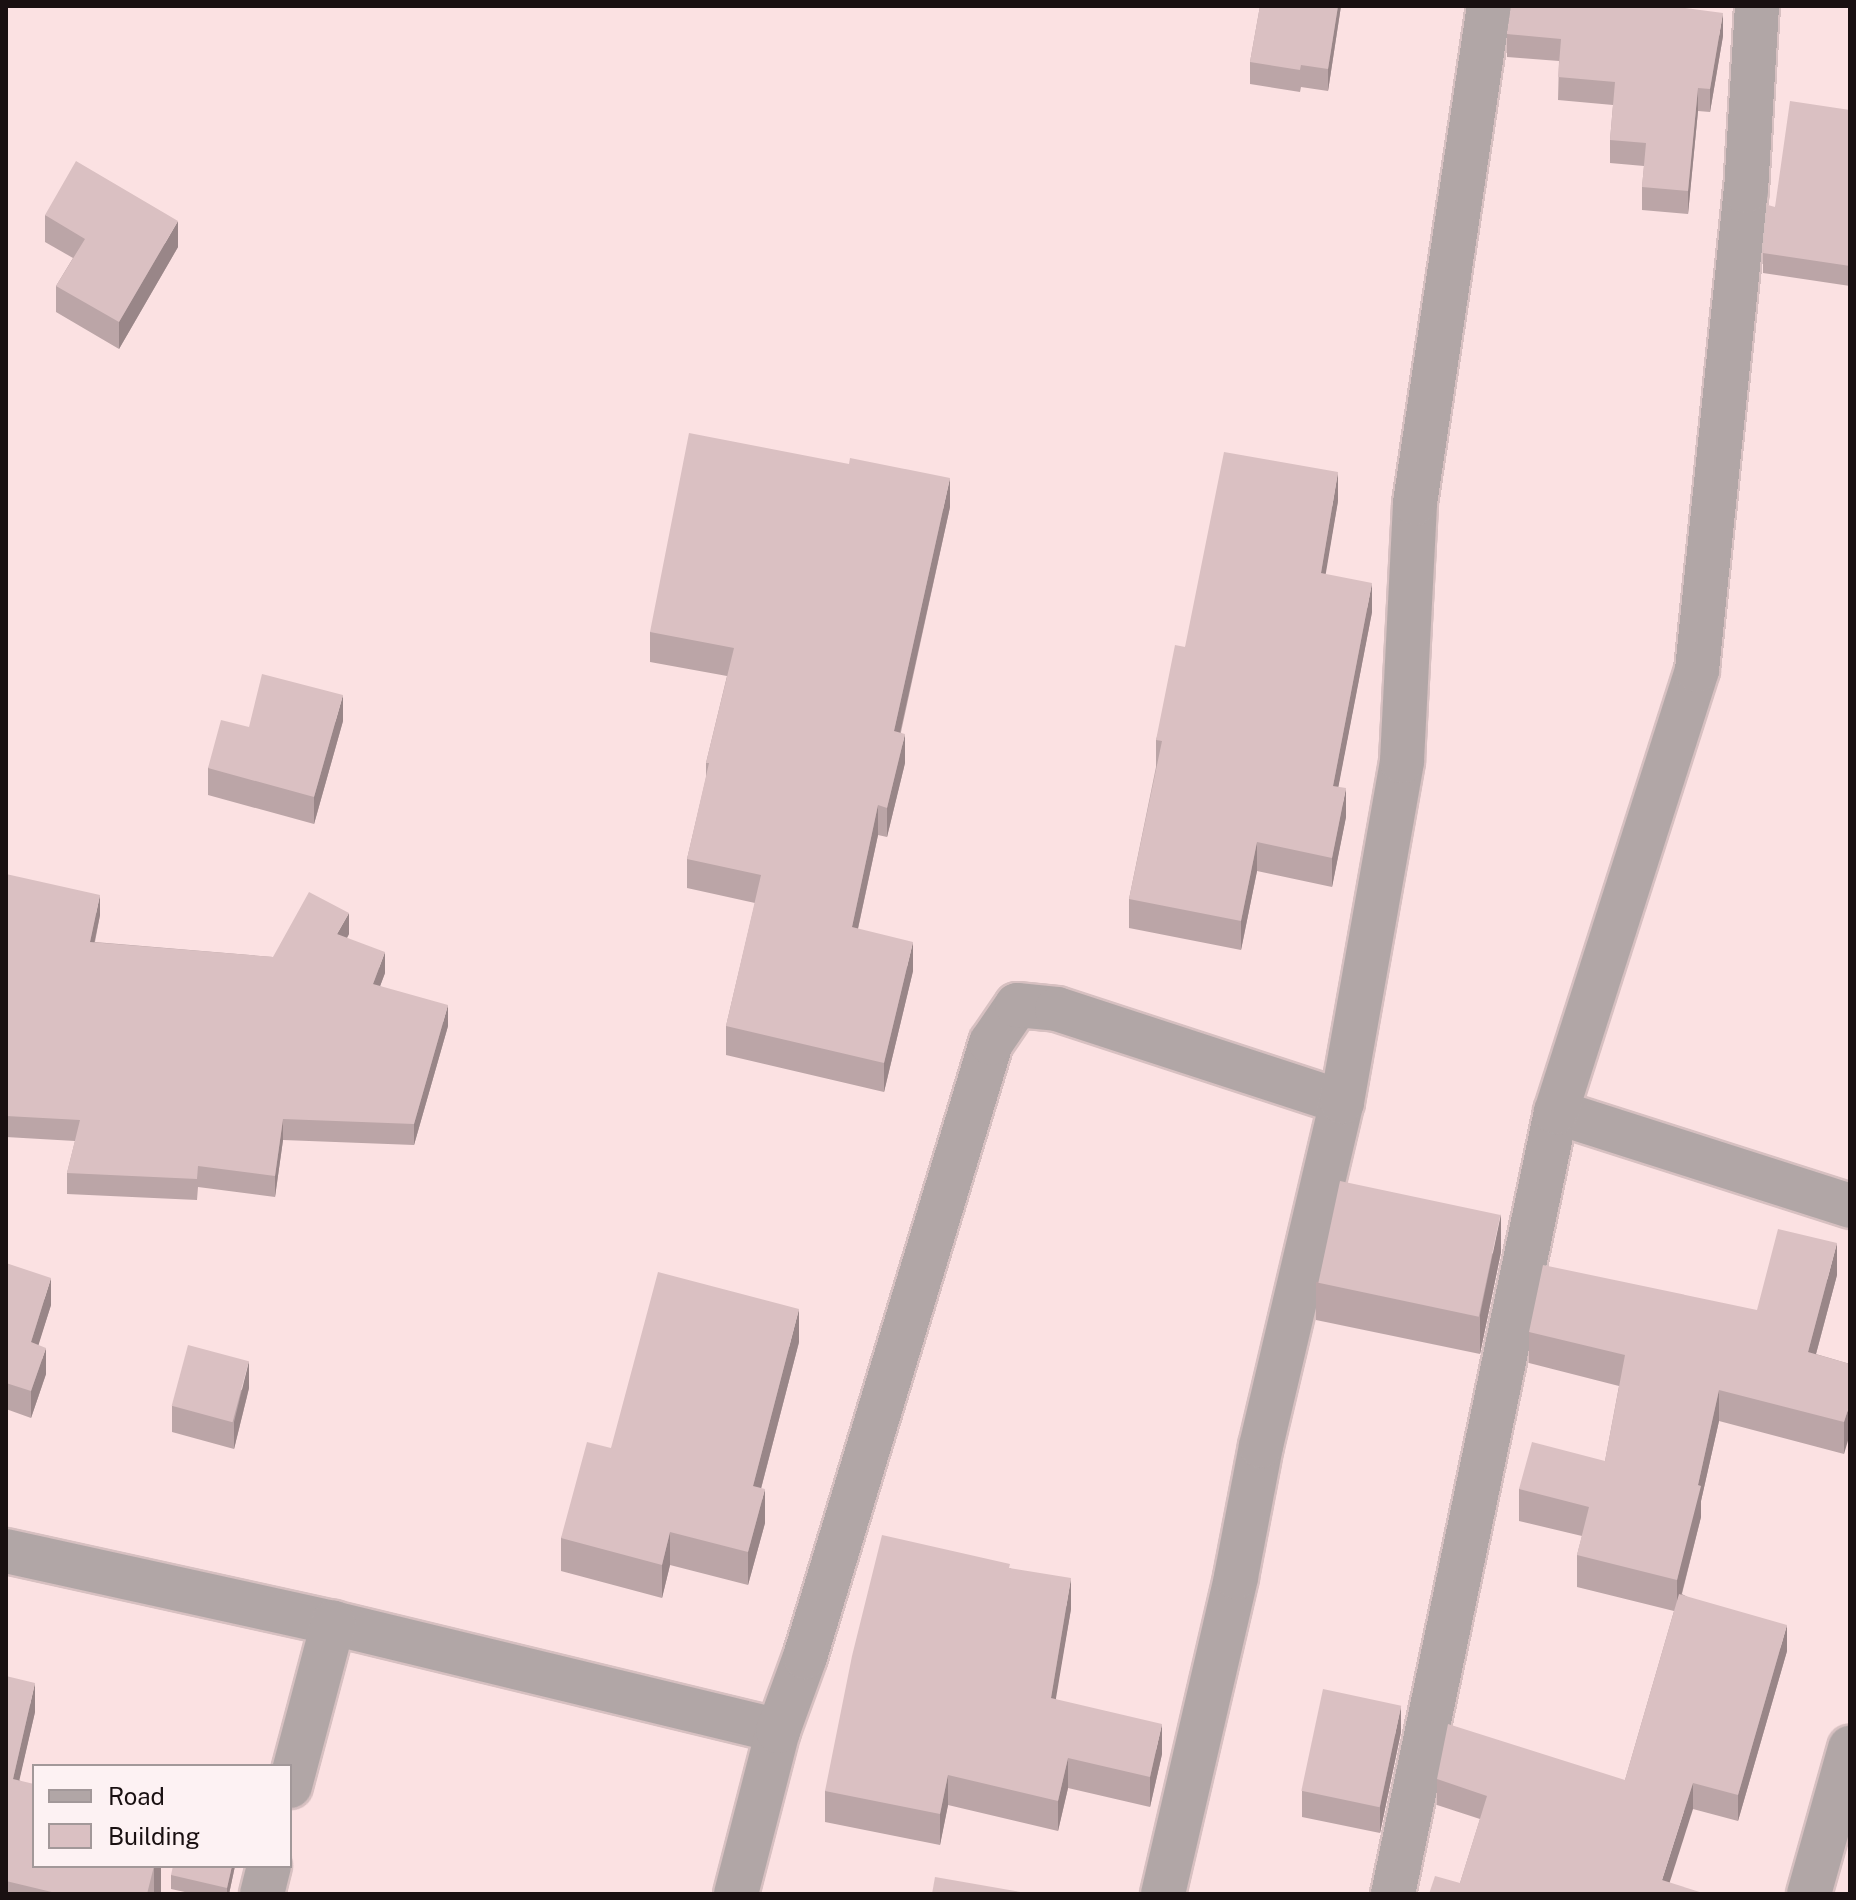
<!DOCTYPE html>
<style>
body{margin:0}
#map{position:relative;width:1856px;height:1900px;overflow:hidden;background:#fbe1e2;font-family:"Public Sans",sans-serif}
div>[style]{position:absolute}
.roads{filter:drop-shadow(2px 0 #d7c0c1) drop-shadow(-2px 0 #d7c0c1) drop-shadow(0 2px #d7c0c1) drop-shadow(0 -2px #d7c0c1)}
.minor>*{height:44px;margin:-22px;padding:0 22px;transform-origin:22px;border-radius:22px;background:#b1a6a6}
.wall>*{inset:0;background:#bba5a7}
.shaded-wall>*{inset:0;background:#998688;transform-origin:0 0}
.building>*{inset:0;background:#dac0c2;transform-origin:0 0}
span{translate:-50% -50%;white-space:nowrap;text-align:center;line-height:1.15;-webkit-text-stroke:8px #fdf2f3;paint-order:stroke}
.frame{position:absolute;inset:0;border:8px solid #191011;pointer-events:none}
.legend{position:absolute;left:32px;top:1764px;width:260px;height:104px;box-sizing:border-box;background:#fdf2f3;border:2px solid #a29899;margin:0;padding:10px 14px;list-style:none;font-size:24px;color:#191011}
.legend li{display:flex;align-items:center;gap:16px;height:40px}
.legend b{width:40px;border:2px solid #a29899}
</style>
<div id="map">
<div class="roads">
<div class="minor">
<div style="left:1556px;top:1112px;width:309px;rotate:17.7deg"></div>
<div style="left:6px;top:1551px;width:335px;rotate:12.4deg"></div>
<div style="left:333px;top:1623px;width:458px;rotate:13.6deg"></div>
<div style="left:290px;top:1786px;width:169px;rotate:-75.2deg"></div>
<div style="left:262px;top:1894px;width:29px;rotate:-76deg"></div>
<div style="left:736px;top:1894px;width:168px;rotate:-75.6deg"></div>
<div style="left:778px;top:1731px;width:79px;rotate:-70deg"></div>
<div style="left:805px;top:1657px;width:642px;rotate:-73.15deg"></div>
<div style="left:991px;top:1043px;width:46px;rotate:-55.6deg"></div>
<div style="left:1017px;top:1005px;width:40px;rotate:5.7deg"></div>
<div style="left:1057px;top:1009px;width:300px;rotate:18.1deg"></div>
<div style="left:1163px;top:1894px;width:325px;rotate:-77deg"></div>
<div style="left:1236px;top:1577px;width:133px;rotate:-79.2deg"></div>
<div style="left:1261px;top:1446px;width:353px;rotate:-76.8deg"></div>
<div style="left:1342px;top:1102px;width:346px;rotate:-80deg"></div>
<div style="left:1402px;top:761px;width:258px;rotate:-87.1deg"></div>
<div style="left:1415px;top:503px;width:502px;rotate:-81.53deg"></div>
<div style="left:1393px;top:1894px;width:799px;rotate:-78.23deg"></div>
<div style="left:1556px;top:1112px;width:464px;rotate:-72.3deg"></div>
<div style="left:1697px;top:670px;width:481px;rotate:-84.2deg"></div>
<div style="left:1746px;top:191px;width:185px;rotate:-86.6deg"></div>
<div style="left:1809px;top:1894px;width:152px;rotate:-74.3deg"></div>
</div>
</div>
<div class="wall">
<div style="clip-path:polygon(1260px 6px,1341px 6px,1328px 91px,1301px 87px,1300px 92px,1250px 84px,1250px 62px)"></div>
<div style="clip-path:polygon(1507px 34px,1723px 36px,1710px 112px,1698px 111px,1688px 214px,1642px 210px,1642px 187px,1644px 166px,1610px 163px,1610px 140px,1613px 105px,1558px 100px,1559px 61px,1507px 57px)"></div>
<div style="clip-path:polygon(1850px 110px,1850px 286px,1763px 273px,1763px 253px,1775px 207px)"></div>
<div style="clip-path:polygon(45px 215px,178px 247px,119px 349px,56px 312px,56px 286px,73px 258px,45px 242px)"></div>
<div style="clip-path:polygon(1338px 501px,1325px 574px,1372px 612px,1338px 787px,1346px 817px,1332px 887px,1257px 871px,1241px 950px,1129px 928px,1129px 899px,1156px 767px,1156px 740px,1185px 647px)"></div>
<div style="clip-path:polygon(950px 507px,901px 732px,905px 763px,887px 837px,878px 835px,858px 929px,913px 971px,884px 1092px,726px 1055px,726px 1026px,755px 903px,687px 888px,687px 859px,706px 778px,706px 763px,727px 676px,650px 662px,650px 632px)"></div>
<div style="clip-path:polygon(343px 721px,314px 824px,208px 795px,208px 768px,249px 727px)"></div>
<div style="clip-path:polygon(6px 874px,100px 915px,95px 942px,273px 957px,349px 934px,347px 938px,385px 973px,380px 986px,448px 1026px,414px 1145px,283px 1140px,275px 1197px,198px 1187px,197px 1200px,67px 1194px,67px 1173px,75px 1141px,6px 1137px)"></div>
<div style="clip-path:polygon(1501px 1252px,1480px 1354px,1316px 1320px,1316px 1282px)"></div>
<div style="clip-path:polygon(6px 1263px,51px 1305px,38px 1345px,46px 1374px,31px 1418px,6px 1409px)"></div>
<div style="clip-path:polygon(1837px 1275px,1816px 1354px,1850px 1364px,1844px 1454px,1719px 1421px,1701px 1501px,1701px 1517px,1682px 1594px,1787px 1651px,1738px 1821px,1693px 1809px,1460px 1883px,1480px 1819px,1437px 1805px,1437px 1779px,1625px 1780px,1674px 1611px,1577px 1587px,1577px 1555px,1582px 1536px,1519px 1521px,1519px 1489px,1605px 1461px,1619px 1386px,1529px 1363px,1529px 1332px,1757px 1310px)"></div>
<div style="clip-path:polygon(799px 1342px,761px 1489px,765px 1523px,748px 1585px,670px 1565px,662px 1598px,561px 1571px,561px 1538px,611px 1448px)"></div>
<div style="clip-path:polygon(249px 1388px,234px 1449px,172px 1432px,172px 1406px)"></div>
<div style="clip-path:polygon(1010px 1568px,1071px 1609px,1055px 1699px,1162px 1754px,1150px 1807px,1068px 1788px,1058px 1831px,948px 1805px,940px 1845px,825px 1822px,825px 1791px)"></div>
<div style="clip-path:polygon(6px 1676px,35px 1712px,19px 1780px,161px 1866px,154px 1894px,6px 1894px)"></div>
<div style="clip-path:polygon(1401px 1732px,1380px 1833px,1302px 1817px,1302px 1791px)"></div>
<div style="clip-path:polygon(235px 1866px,229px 1894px,194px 1894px,171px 1889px,171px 1875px)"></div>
</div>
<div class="shaded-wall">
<div style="clip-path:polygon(1338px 6px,1341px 6px,1328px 91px,1328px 69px)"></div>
<div style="clip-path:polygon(1723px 13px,1723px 36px,1710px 112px,1710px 89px)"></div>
<div style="clip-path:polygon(1698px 88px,1698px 111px,1688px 214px,1688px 191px)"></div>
<div style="clip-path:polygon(178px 221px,178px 247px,119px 349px,119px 322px)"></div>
<div style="clip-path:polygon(1338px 472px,1338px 501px,1321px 602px,1321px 573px)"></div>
<div style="clip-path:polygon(950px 478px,950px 507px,894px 760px,894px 731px)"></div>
<div style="clip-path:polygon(1372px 583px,1372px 612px,1333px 815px,1333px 786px)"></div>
<div style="clip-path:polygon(343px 695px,343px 721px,314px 824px,314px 797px)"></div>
<div style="clip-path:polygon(905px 734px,905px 763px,887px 837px,887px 808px)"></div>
<div style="clip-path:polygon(1346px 788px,1346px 817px,1332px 887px,1332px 858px)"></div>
<div style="clip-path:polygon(878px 805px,878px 835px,852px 956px,852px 927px)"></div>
<div style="clip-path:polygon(1257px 842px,1257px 871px,1241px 950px,1241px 921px)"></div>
<div style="clip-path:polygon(100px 895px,100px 915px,90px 963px,90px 942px)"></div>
<div style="clip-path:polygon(349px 913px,349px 934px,337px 955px,337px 934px)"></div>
<div style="clip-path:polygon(913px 942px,913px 971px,884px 1092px,884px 1063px)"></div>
<div style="clip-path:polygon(385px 952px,385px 973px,373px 1005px,373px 984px)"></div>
<div style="clip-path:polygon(448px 1005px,448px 1026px,414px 1145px,414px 1124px)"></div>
<div style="clip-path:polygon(283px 1119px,283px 1140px,275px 1197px,275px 1176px)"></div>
<div style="clip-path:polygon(1501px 1214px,1501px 1252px,1480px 1354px,1480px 1315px)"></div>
<div style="clip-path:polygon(1837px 1243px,1837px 1275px,1808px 1384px,1808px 1352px)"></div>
<div style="clip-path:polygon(51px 1278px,51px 1305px,31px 1369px,31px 1342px)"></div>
<div style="clip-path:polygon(799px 1309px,799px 1342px,753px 1519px,753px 1486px)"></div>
<div style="clip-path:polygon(46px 1348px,46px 1374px,31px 1418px,31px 1391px)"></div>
<div style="clip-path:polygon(249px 1361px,249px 1388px,234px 1449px,234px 1422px)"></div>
<div style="clip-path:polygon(1719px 1390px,1719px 1421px,1701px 1501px,1701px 1517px,1677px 1612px,1677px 1580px)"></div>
<div style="clip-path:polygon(1850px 1403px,1850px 1434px,1844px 1454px,1844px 1422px)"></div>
<div style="clip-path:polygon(765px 1489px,765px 1523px,748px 1585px,748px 1552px)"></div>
<div style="clip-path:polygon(670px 1532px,670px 1565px,662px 1598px,662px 1565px)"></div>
<div style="clip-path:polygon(1071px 1578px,1071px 1609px,1051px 1728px,1051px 1698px)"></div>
<div style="clip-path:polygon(1787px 1625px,1787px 1651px,1738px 1821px,1738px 1795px)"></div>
<div style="clip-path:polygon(35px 1683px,35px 1712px,13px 1808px,13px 1779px)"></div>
<div style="clip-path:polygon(1401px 1706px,1401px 1732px,1380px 1833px,1380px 1807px)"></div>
<div style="clip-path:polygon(1162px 1724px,1162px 1754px,1150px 1807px,1150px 1777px)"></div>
<div style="clip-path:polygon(1068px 1758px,1068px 1788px,1058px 1831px,1058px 1801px)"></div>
<div style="clip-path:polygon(948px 1775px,948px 1805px,940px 1845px,940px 1814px)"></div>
<div style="clip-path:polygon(1693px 1783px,1693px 1809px,1666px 1894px,1662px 1880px)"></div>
<div style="left:154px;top:1866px;width:7px;height:29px"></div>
<div style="clip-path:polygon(232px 1866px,235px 1866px,229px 1894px,227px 1894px,227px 1888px)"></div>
</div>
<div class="building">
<div style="clip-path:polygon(1260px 6px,1338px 6px,1328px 69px,1301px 65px,1300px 70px,1250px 62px)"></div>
<div style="clip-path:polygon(1511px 6px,1670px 6px,1723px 13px,1710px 89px,1698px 88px,1688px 191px,1642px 187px,1646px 143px,1610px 140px,1615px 82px,1558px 77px,1561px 39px,1507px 34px)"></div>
<div style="clip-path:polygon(1790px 101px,1850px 110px,1850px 266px,1763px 253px,1768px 205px,1775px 207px)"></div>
<div style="clip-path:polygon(76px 161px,178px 221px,119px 322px,56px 286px,85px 239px,45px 215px)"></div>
<div style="clip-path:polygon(689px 433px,849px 464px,850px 458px,950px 478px,894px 731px,905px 734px,887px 808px,878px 805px,852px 927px,913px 942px,884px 1063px,726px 1026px,761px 875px,687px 859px,709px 763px,706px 763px,734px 648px,650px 632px)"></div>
<div style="clip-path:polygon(1224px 452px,1338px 472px,1321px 573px,1372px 583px,1333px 786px,1346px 788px,1332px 858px,1257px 842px,1241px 921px,1129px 899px,1162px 741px,1156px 740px,1175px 645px,1185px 647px)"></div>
<div style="clip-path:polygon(262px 674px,343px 695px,314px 797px,208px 768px,221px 720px,249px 727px)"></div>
<div style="clip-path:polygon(6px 874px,100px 895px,90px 942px,273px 957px,309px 892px,349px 913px,337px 934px,385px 952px,373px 984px,448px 1005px,414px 1124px,283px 1119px,275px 1176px,198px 1166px,197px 1179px,67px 1173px,80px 1120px,6px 1116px)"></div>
<div style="left:1340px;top:1181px;width:164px;height:104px;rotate:12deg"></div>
<div style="clip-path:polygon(1778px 1229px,1837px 1243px,1808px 1352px,1850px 1364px,1850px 1403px,1844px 1422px,1719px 1390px,1698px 1485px,1701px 1486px,1677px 1580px,1577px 1555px,1589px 1507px,1519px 1489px,1532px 1442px,1605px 1461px,1625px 1355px,1529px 1332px,1543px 1265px,1757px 1310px)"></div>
<div style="clip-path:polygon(6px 1263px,51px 1278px,31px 1342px,46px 1348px,31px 1391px,6px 1383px)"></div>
<div style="clip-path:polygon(658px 1272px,799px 1309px,753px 1486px,765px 1489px,748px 1552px,670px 1532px,662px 1565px,561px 1538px,587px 1442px,611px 1448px)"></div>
<div style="left:188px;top:1345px;width:63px;height:63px;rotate:15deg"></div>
<div style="clip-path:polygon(882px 1535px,1010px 1564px,1009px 1568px,1071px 1578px,1051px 1698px,1162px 1724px,1150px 1777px,1068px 1758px,1058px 1801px,948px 1775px,940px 1814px,825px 1791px,852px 1656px)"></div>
<div style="clip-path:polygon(1679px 1594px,1787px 1625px,1738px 1795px,1693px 1783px,1662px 1880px,1706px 1894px,1429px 1894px,1435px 1876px,1460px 1883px,1487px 1796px,1437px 1779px,1448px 1724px,1625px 1780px)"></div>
<div style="clip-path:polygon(6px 1676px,35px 1683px,13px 1779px,34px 1784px,34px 1866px,154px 1866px,147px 1894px,60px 1894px,6px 1881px)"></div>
<div style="left:1323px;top:1689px;width:80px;height:104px;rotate:12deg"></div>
<div style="clip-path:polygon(173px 1866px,232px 1866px,227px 1888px,171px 1875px)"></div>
<div style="clip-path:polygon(935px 1877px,1032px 1894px,932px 1894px)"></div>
</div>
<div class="frame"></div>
<ul class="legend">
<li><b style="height:10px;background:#b1a6a6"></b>Road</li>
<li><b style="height:22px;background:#dac0c2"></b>Building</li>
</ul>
</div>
